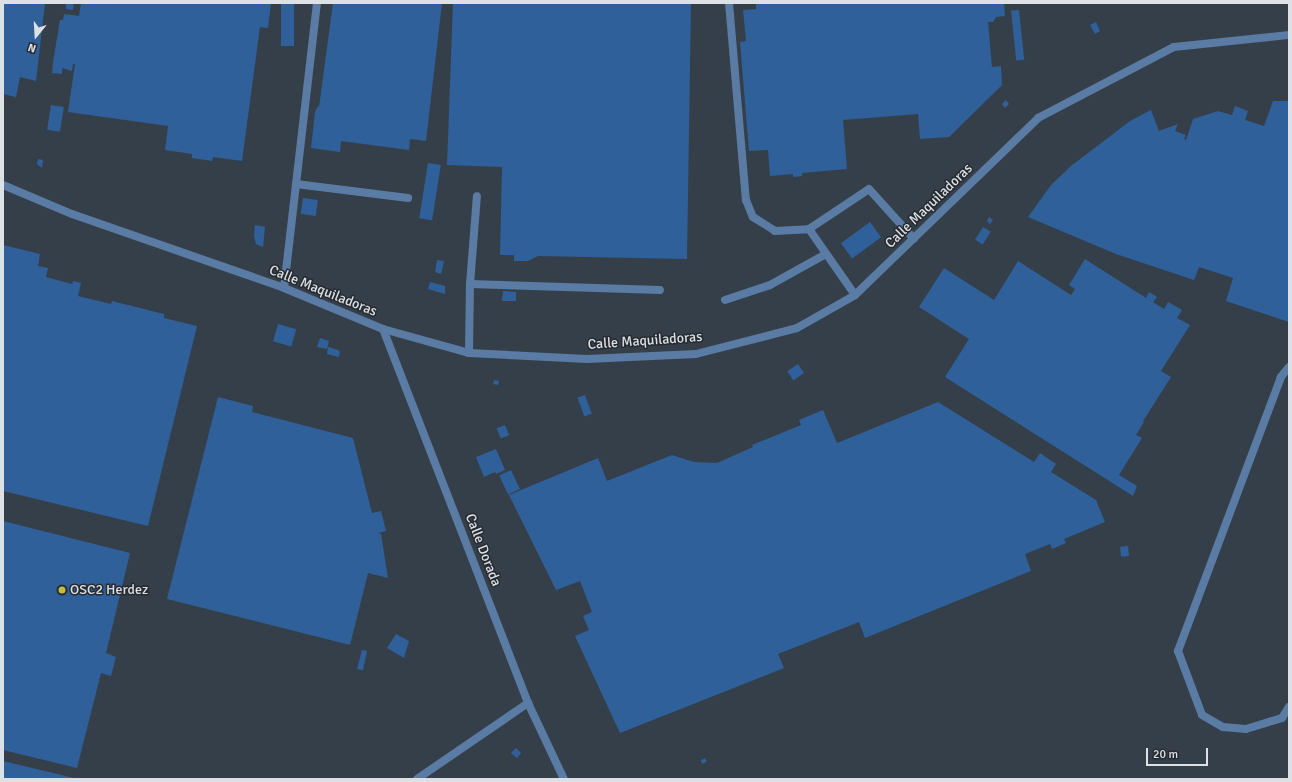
<!DOCTYPE html>
<style>
body{margin:0}
#map{position:relative;width:1292px;height:782px;overflow:hidden;background:#2f353c;font-family:Signika,sans-serif}
div>[style]{position:absolute}
.built>*{inset:0;background:#353f4a;transform-origin:0 0}
.building>*{inset:0;background:#2f6099;transform-origin:0 0}
.service>*{height:8px;margin:-4px;padding:0 4px;transform-origin:4px;border-radius:4px;background:#597ba4}
.minor>*{height:8px;margin:-4px;padding:0 4px;transform-origin:4px;border-radius:4px;background:#597ba4}
.dots>*{width:11px;height:11px;translate:-50% -50%;box-sizing:border-box;border:2px solid #262b31;border-radius:50%}
span{translate:-50% -50%;white-space:nowrap;text-align:center;line-height:1.15;-webkit-text-stroke:3px #262b31;paint-order:stroke}
.street-label{font-size:14px;color:#dde1e5}
.poi-label{font-size:14px;color:#dde1e5}
.left{translate:0 -50%;text-align:left}
.frame{position:absolute;inset:0;border:4px solid #dde1e5;pointer-events:none}
.north{position:absolute;left:16px;top:16px;width:40px;height:40px;-webkit-text-stroke:3px #262b31;paint-order:stroke;rotate:198deg;font-size:11px;font-weight:700;line-height:16px;text-align:center;color:#dde1e5}
.north::after{content:'';display:block;margin:auto;width:14px;height:18px;background:#dde1e5;clip-path:polygon(50% 0,100% 100%,50% 72%,0 100%)}
.scale{position:absolute;left:1146px;top:748px;width:62px;height:18px;box-sizing:border-box;border:2px solid #dde1e5;border-top:0;padding-left:5px;font-size:12px;line-height:14px;white-space:nowrap;color:#dde1e5;-webkit-text-stroke:3px #262b31;paint-order:stroke}
</style>
<div id="map">
<div class="built">
<div style="left:3px;top:3px;width:1286px;height:776px"></div>
</div>
<div class="building">
<div style="clip-path:polygon(3px 3px,45px 3px,36px 81px,20px 77px,16px 97px,3px 94px)"></div>
<div style="clip-path:polygon(66px 3px,74px 3px,73px 10px,66px 9px)"></div>
<div style="clip-path:polygon(81px 3px,271px 3px,268px 28px,260px 27px,242px 161px,213px 157px,212px 161px,192px 158px,192px 154px,165px 150px,168px 126px,68px 112px,75px 64px,73px 64px,72px 71px,62px 68px,62px 74px,52px 73px,53px 62px,60px 20px,63px 20px,64px 14px,79px 16px)"></div>
<div style="left:281px;top:3px;width:13px;height:43px"></div>
<div style="clip-path:polygon(333px 3px,442px 3px,426px 141px,410px 139px,409px 150px,341px 141px,340px 152px,311px 148px,315px 112px,318px 106px,319px 107px)"></div>
<div style="clip-path:polygon(453px 3px,691px 3px,687px 259px,538px 256px,528px 261px,514px 261px,514px 255px,500px 255px,502px 167px,447px 165px)"></div>
<div style="clip-path:polygon(756px 3px,1004px 3px,1005px 16px,996px 17px,993px 22px,988px 22px,992px 67px,1001px 66px,1002px 85px,949px 137px,920px 139px,918px 114px,843px 120px,847px 169px,802px 173px,802px 176px,793px 177px,793px 174px,770px 176px,768px 150px,749px 151px,740px 42px,746px 41px,743px 10px,756px 9px)"></div>
<div style="left:1019px;top:10px;width:50px;height:8px;rotate:84deg"></div>
<div style="clip-path:polygon(1096px 22px,1100px 31px,1095px 34px,1090px 25px)"></div>
<div style="clip-path:polygon(1006px 100px,1009px 104px,1005px 108px,1002px 104px)"></div>
<div style="clip-path:polygon(1273px 101px,1289px 101px,1289px 322px,1226px 301px,1233px 278px,1199px 267px,1194px 280px,1116px 254px,1028px 217px,1051px 185px,1071px 166px,1130px 121px,1151px 110px,1159px 131px,1178px 124px,1175px 131px,1186px 135px,1184px 139px,1186px 140px,1193px 119px,1218px 111px,1232px 115px,1235px 106px,1248px 111px,1245px 120px,1264px 126px)"></div>
<div style="left:51px;top:105px;width:13px;height:25px;rotate:9deg"></div>
<div style="clip-path:polygon(38px 159px,43px 160px,42px 168px,37px 164px)"></div>
<div style="left:428px;top:163px;width:13px;height:56px;rotate:9deg"></div>
<div style="left:303px;top:198px;width:15px;height:16px;rotate:8deg"></div>
<div style="clip-path:polygon(989px 217px,993px 220px,990px 224px,987px 221px)"></div>
<div style="left:870px;top:222px;width:19px;height:36px;rotate:54deg"></div>
<div style="clip-path:polygon(255px 225px,265px 227px,263px 247px,256px 244px,254px 236px)"></div>
<div style="left:983px;top:227px;width:9px;height:15px;rotate:32deg"></div>
<div style="clip-path:polygon(3px 245px,40px 254px,38px 266px,48px 268px,46px 277px,72px 284px,73px 281px,81px 283px,78px 296px,111px 304px,112px 301px,164px 314px,164px 318px,197px 326px,148px 526px,3px 491px)"></div>
<div style="clip-path:polygon(1085px 259px,1146px 298px,1149px 292px,1157px 297px,1153px 302px,1164px 309px,1168px 302px,1182px 310px,1177px 318px,1190px 325px,1161px 371px,1171px 377px,1143px 421px,1144px 422px,1136px 435px,1142px 438px,1119px 475px,1137px 486px,1133px 496px,945px 377px,969px 339px,919px 307px,944px 268px,994px 300px,1018px 261px,1071px 295px,1075px 289px,1069px 285px)"></div>
<div style="clip-path:polygon(437px 260px,444px 261px,441px 274px,435px 272px)"></div>
<div style="clip-path:polygon(430px 282px,445px 286px,445px 294px,428px 289px)"></div>
<div style="clip-path:polygon(503px 291px,516px 292px,516px 301px,502px 301px)"></div>
<div style="left:278px;top:324px;width:19px;height:18px;rotate:16deg"></div>
<div style="clip-path:polygon(320px 338px,329px 341px,327px 349px,317px 347px)"></div>
<div style="clip-path:polygon(328px 347px,338px 350px,340px 352px,339px 357px,327px 354px)"></div>
<div style="left:798px;top:364px;width:11px;height:13px;rotate:56deg"></div>
<div style="left:494px;top:380px;width:5px;height:4px;rotate:11deg"></div>
<div style="left:585px;top:395px;width:20px;height:8px;rotate:70deg"></div>
<div style="clip-path:polygon(218px 397px,253px 406px,252px 412px,353px 438px,372px 513px,381px 511px,386px 531px,378px 533px,381px 534px,388px 578px,368px 573px,350px 645px,167px 599px)"></div>
<div style="clip-path:polygon(938px 402px,1034px 462px,1040px 453px,1056px 464px,1051px 472px,1096px 500px,1105px 522px,1064px 539px,1066px 543px,1052px 549px,1050px 544px,1025px 554px,1031px 571px,865px 638px,859px 622px,778px 654px,784px 668px,620px 733px,575px 636px,589px 630px,583px 616px,592px 612px,580px 581px,556px 590px,509px 495px,598px 458px,607px 481px,672px 455px,694px 462px,717px 463px,753px 447px,752px 445px,801px 425px,799px 420px,823px 410px,837px 443px)"></div>
<div style="left:505px;top:425px;width:11px;height:9px;rotate:68deg"></div>
<div style="clip-path:polygon(496px 449px,505px 470px,496px 474px,495px 472px,484px 477px,476px 457px)"></div>
<div style="left:511px;top:470px;width:21px;height:13px;rotate:65deg"></div>
<div style="clip-path:polygon(3px 521px,130px 553px,106px 653px,116px 657px,111px 676px,101px 673px,77px 768px,3px 750px)"></div>
<div style="left:1128px;top:546px;width:10px;height:8px;rotate:84deg"></div>
<div style="clip-path:polygon(396px 634px,409px 641px,404px 658px,387px 648px)"></div>
<div style="clip-path:polygon(362px 650px,367px 651px,363px 670px,357px 669px)"></div>
<div style="clip-path:polygon(516px 748px,521px 753px,517px 758px,511px 753px)"></div>
<div style="left:705px;top:758px;width:4px;height:5px;rotate:63deg"></div>
<div style="clip-path:polygon(3px 761px,74px 778px,74px 779px,3px 779px)"></div>
</div>
<div class="service">
<div style="left:729px;top:3px;width:198px;rotate:85.1deg"></div>
<div style="left:746px;top:200px;width:18px;rotate:68deg"></div>
<div style="left:753px;top:217px;width:26px;rotate:32deg"></div>
<div style="left:775px;top:231px;width:34px;rotate:-3deg"></div>
<div style="left:809px;top:229px;width:72px;rotate:-33.7deg"></div>
<div style="left:869px;top:189px;width:67px;rotate:48deg"></div>
<div style="left:296px;top:184px;width:113px;rotate:7.1deg"></div>
<div style="left:809px;top:229px;width:80px;rotate:55.1deg"></div>
<div style="left:470px;top:284px;width:190px;rotate:1.8deg"></div>
<div style="left:284px;top:288px;width:287px;rotate:-83.4deg"></div>
<div style="left:725px;top:300px;width:47px;rotate:-18.4deg"></div>
<div style="left:770px;top:285px;width:64px;rotate:-29deg"></div>
<div style="left:469px;top:353px;width:69px;rotate:-89.2deg"></div>
<div style="left:470px;top:284px;width:88px;rotate:-85.5deg"></div>
<div style="left:1289px;top:367px;width:13px;rotate:129deg"></div>
<div style="left:1281px;top:377px;width:293px;rotate:110.6deg"></div>
<div style="left:1178px;top:651px;width:68px;rotate:69.4deg"></div>
<div style="left:1202px;top:715px;width:24px;rotate:30deg"></div>
<div style="left:1223px;top:727px;width:23px;rotate:5deg"></div>
<div style="left:1246px;top:729px;width:38px;rotate:-17deg"></div>
<div style="left:1282px;top:718px;width:13px;rotate:-58deg"></div>
<div style="left:417px;top:779px;width:135px;rotate:-34.4deg"></div>
</div>
<div class="minor">
<div style="left:3px;top:185px;width:75px;rotate:22.8deg"></div>
<div style="left:72px;top:214px;width:225px;rotate:19.2deg"></div>
<div style="left:284px;top:288px;width:107px;rotate:22.5deg"></div>
<div style="left:383px;top:329px;width:89px;rotate:15.6deg"></div>
<div style="left:469px;top:353px;width:118px;rotate:2.9deg"></div>
<div style="left:587px;top:359px;width:109px;rotate:-2.6deg"></div>
<div style="left:696px;top:354px;width:104px;rotate:-14.4deg"></div>
<div style="left:797px;top:328px;width:67px;rotate:-29.6deg"></div>
<div style="left:855px;top:295px;width:255px;rotate:-44deg"></div>
<div style="left:1038px;top:118px;width:153px;rotate:-27.6deg"></div>
<div style="left:1174px;top:47px;width:116px;rotate:-6deg"></div>
<div style="left:383px;top:329px;width:401px;rotate:68.8deg"></div>
<div style="left:528px;top:703px;width:84px;rotate:64.7deg"></div>
</div>
<div class="dots">
<div style="left:62px;top:590px;background:#c2bd3f"></div>
</div>
<div class="street-label">
<span style="left:929px;top:206px;rotate:-44deg">Calle Maquiladoras</span>
<span style="left:323px;top:291px;rotate:22deg">Calle Maquiladoras</span>
<span style="left:645px;top:341px;rotate:-4deg">Calle Maquiladoras</span>
<span style="left:483px;top:550px;rotate:69deg">Calle Dorada</span>
</div>
<div class="poi-label">
<span class="left" style="left:70px;top:590px">OSC2 Herdez</span>
</div>
<div class="frame"></div>
<div class="north">N</div>
<div class="scale">20 m</div>
</div>
